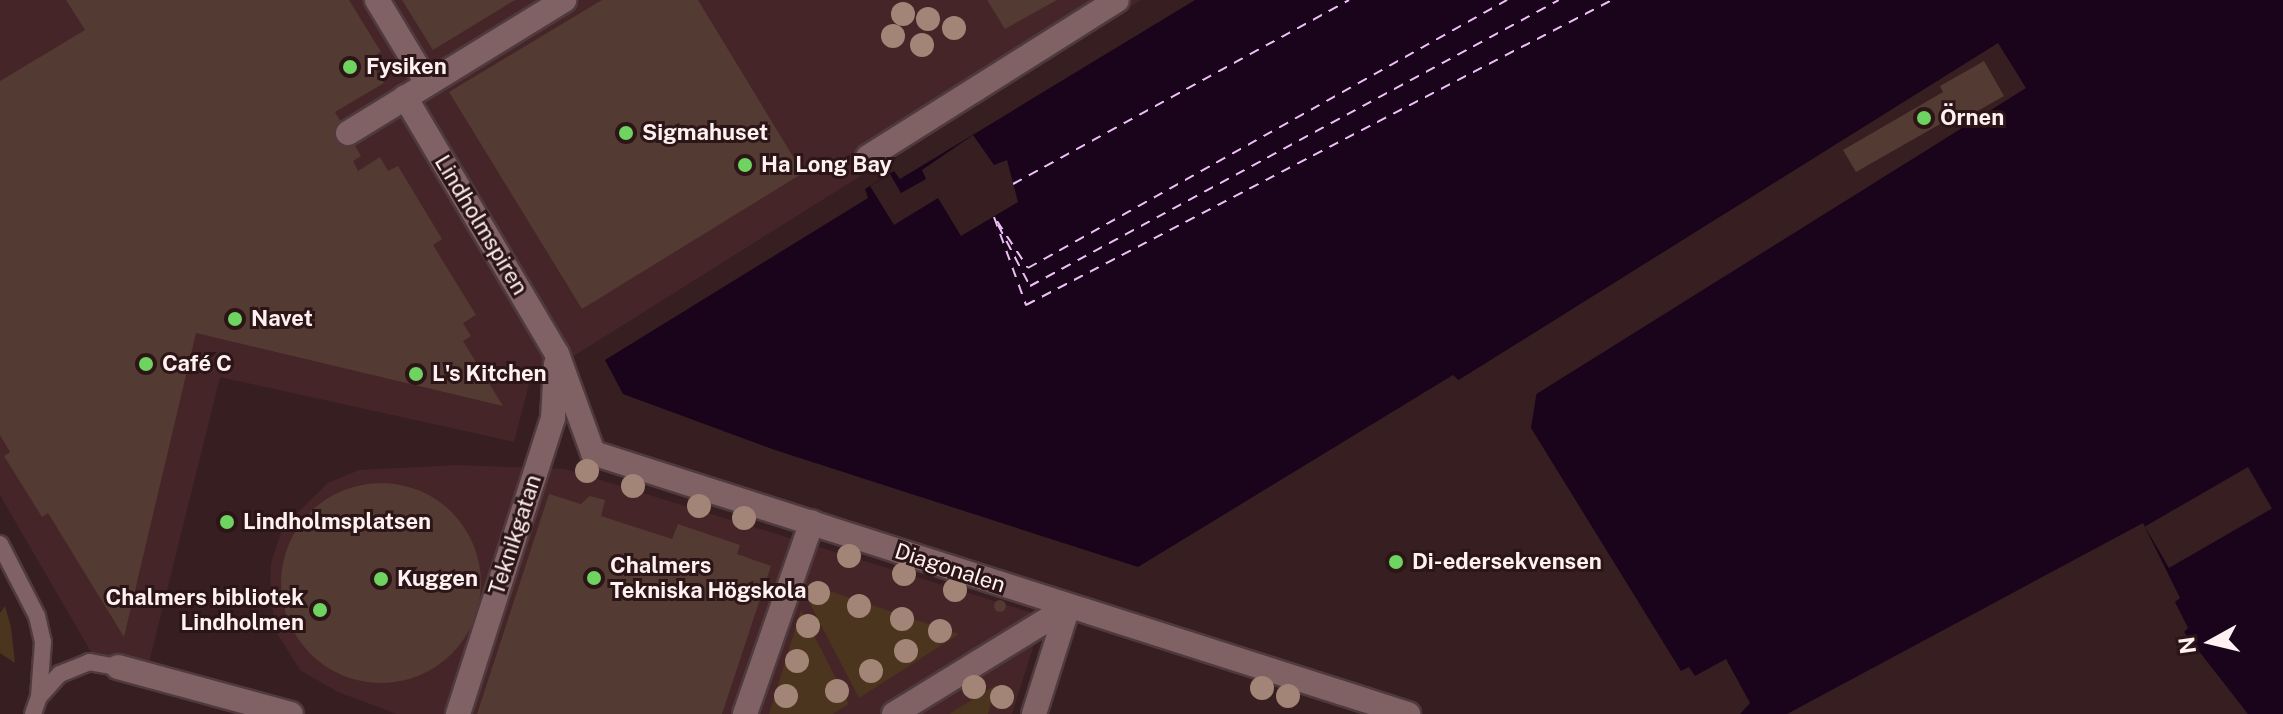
<!DOCTYPE html>
<meta charset="utf-8">
<style>
body{margin:0}
#map{position:relative;width:2283px;height:714px;overflow:hidden;background:#371e20;font-family:"Public Sans",sans-serif}
div>[style]{position:absolute}
.built>*{inset:0;background:#452528}
.green>*{inset:0;background:#4c351e}
.water>*{inset:0;background:#19041c}
.pier>*{inset:0;background:#371e20;transform-origin:0 0}
.ferry>*{height:2px;margin-top:-1px;transform-origin:0;background:repeating-linear-gradient(90deg,#efc0f5 0 10px,transparent 0 18px)}
.building>*{inset:0;background:#533a32}
.round{border-radius:50%}
.roads{filter:drop-shadow(2px 0 #4f3a3d) drop-shadow(-2px 0 #4f3a3d) drop-shadow(0 2px #4f3a3d) drop-shadow(0 -2px #4f3a3d)}
.lane>*{height:16px;margin:-8px;padding:0 8px;transform-origin:8px;border-radius:8px;background:#806264}
.street>*{height:24px;margin:-12px;padding:0 12px;transform-origin:12px;border-radius:12px;background:#806264}
.trees>*{width:24px;height:24px;margin:-12px;border-radius:50%;background:#a28576}
.dots>*{width:22px;height:22px;translate:-50% -50%;box-sizing:border-box;border:4px solid #2c1517;border-radius:50%}
span{translate:-50% -50%;white-space:nowrap;text-align:center;line-height:1.15;-webkit-text-stroke:6px #2c1517;paint-order:stroke}
.poi-label{font-size:22px;color:#fff1f1;font-weight:700}
.left{translate:0 -50%;text-align:left}
.right{translate:-100% -50%;text-align:right}
.street-label{font-size:22px;color:#fff1f1}
.north{position:absolute;left:2171px;top:602px;width:80px;height:80px;-webkit-text-stroke:6px #2c1517;paint-order:stroke;rotate:262deg;font-size:22px;font-weight:700;line-height:32px;text-align:center;color:#fff1f1}
.north::after{content:'';display:block;margin:auto;width:28px;height:36px;background:#fff1f1;clip-path:polygon(50% 0,100% 100%,50% 72%,0 100%)}
</style>
<div id="map">
<div class="built">
<div style="clip-path:polygon(0 0,1141px 0,529px 384px,514px 442px,220px 377px,145px 679px,102px 671px,0 495px)"></div>
<div style="clip-path:polygon(458px 465px,565px 469px,1043px 616px,1012px 714px,397px 714px,338px 692px,300px 670px,276px 632px,270px 592px,271px 563px,283px 527px,328px 483px,359px 470px)"></div>
</div>
<div class="green">
<div style="clip-path:polygon(811px 585px,959px 634px,859px 698px,807px 598px)"></div>
<div style="clip-path:polygon(5px 606px,11px 627px,15px 663px,0 653px,0 613px)"></div>
<div style="clip-path:polygon(801px 610px,849px 704px,832px 714px,769px 714px)"></div>
<div style="clip-path:polygon(996px 685px,988px 714px,949px 714px)"></div>
</div>
<div class="water">
<div style="clip-path:polygon(1195px 0,2283px 0,2283px 714px,2248px 714px,2184px 632px,2188px 628px,2175px 602px,2180px 598px,2143px 523px,1787px 714px,1740px 714px,1750px 703px,1726px 659px,1695px 676px,1689px 667px,1681px 671px,1531px 428px,1538px 384px,1492px 411px,1453px 375px,1138px 567px,775px 450px,623px 394px,605px 360px,868px 198px,865px 189px,881px 179px,894px 171px,900px 179px)"></div>
</div>
<div class="pier">
<div style="left:1998px;top:43px;width:53px;height:638px;rotate:58deg"></div>
<div style="clip-path:polygon(973px 135px,994px 165px,1007px 160px,1018px 202px,961px 236px,938px 198px,894px 225px,870px 186px,890px 174px,901px 193px,926px 179px,922px 170px)"></div>
<div style="left:2248px;top:467px;width:48px;height:119px;rotate:60deg"></div>
</div>
<div class="ferry">
<div style="left:1013px;top:184px;width:383px;rotate:-28.7deg"></div>
<div style="left:994px;top:217px;width:94px;rotate:70deg"></div>
<div style="left:1026px;top:305px;width:661px;rotate:-27.5deg"></div>
<div style="left:997px;top:221px;width:56px;rotate:56.6deg"></div>
<div style="left:1028px;top:268px;width:549px;rotate:-29.23deg"></div>
<div style="left:998px;top:225px;width:69px;rotate:62.3deg"></div>
<div style="left:1030px;top:286px;width:601px;rotate:-28.4deg"></div>
</div>
<div class="building">
<div style="clip-path:polygon(66px 0,349px 0,381px 52px,369px 59px,384px 83px,335px 112px,361px 156px,353px 161px,358px 171px,380px 157px,388px 171px,398px 166px,442px 239px,433px 245px,476px 315px,463px 323px,471px 336px,463px 341px,503px 406px,196px 333px,124px 637px,48px 513px,42px 517px,4px 456px,10px 452px,0 435px,0 81px,85px 30px)"></div>
<div style="clip-path:polygon(402px 0,515px 0,433px 50px)"></div>
<div style="clip-path:polygon(602px 0,698px 0,803px 173px,582px 309px,449px 92px)"></div>
<div style="clip-path:polygon(987px 0,1057px 0,1005px 29px)"></div>
<div style="clip-path:polygon(1984px 61px,2004px 96px,1960px 121px,1956px 115px,1856px 172px,1843px 150px,1943px 92px,1940px 86px)"></div>
<div class="round" style="left:281px;top:483px;width:200px;height:200px"></div>
<div style="clip-path:polygon(549px 494px,581px 504px,590px 496px,605px 500px,601px 516px,672px 539px,678px 524px,740px 545px,737px 554px,771px 566px,722px 714px,477px 714px)"></div>
<div class="round" style="left:994px;top:600px;width:12px;height:12px"></div>
</div>
<div class="roads">
<div class="lane">
<div style="left:0;top:544px;width:81px;rotate:62.8deg"></div>
<div style="left:37px;top:616px;width:27px;rotate:77deg"></div>
<div style="left:43px;top:642px;width:55px;rotate:94.2deg"></div>
<div style="left:33px;top:714px;width:18px;rotate:-71deg"></div>
<div style="left:39px;top:697px;width:31px;rotate:-48deg"></div>
<div style="left:60px;top:674px;width:31px;rotate:-22deg"></div>
<div style="left:89px;top:662px;width:29px;rotate:10deg"></div>
</div>
<div class="street">
<div style="left:377px;top:0;width:97px;rotate:58.9deg"></div>
<div style="left:405px;top:97px;width:299px;rotate:59.4deg"></div>
<div style="left:557px;top:354px;width:105px;rotate:70deg"></div>
<div style="left:593px;top:453px;width:856px;rotate:17.76deg"></div>
<div style="left:348px;top:133px;width:254px;rotate:-31.6deg"></div>
<div style="left:868px;top:157px;width:294px;rotate:-32.2deg"></div>
<div style="left:118px;top:667px;width:179px;rotate:15.2deg"></div>
<div style="left:458px;top:714px;width:311px;rotate:-72.2deg"></div>
<div style="left:553px;top:418px;width:54px;rotate:-86.8deg"></div>
<div style="left:745px;top:714px;width:203px;rotate:-70.8deg"></div>
<div style="left:894px;top:714px;width:204px;rotate:-31.6deg"></div>
<div style="left:1034px;top:714px;width:112px;rotate:-72.4deg"></div>
</div>
</div>
<div class="trees">
<div style="left:903px;top:14px"></div>
<div style="left:928px;top:19px"></div>
<div style="left:954px;top:28px"></div>
<div style="left:893px;top:36px"></div>
<div style="left:922px;top:45px"></div>
<div style="left:587px;top:471px"></div>
<div style="left:633px;top:486px"></div>
<div style="left:699px;top:506px"></div>
<div style="left:744px;top:518px"></div>
<div style="left:849px;top:556px"></div>
<div style="left:904px;top:574px"></div>
<div style="left:955px;top:590px"></div>
<div style="left:818px;top:593px"></div>
<div style="left:859px;top:606px"></div>
<div style="left:902px;top:619px"></div>
<div style="left:808px;top:626px"></div>
<div style="left:940px;top:631px"></div>
<div style="left:906px;top:651px"></div>
<div style="left:797px;top:661px"></div>
<div style="left:871px;top:671px"></div>
<div style="left:974px;top:687px"></div>
<div style="left:1262px;top:688px"></div>
<div style="left:837px;top:691px"></div>
<div style="left:786px;top:696px"></div>
<div style="left:1288px;top:696px"></div>
<div style="left:1002px;top:697px"></div>
</div>
<div class="dots">
<div style="left:350px;top:67px;background:#6ed360"></div>
<div style="left:1924px;top:118px;background:#6ed360"></div>
<div style="left:626px;top:133px;background:#6ed360"></div>
<div style="left:745px;top:165px;background:#6ed360"></div>
<div style="left:235px;top:319px;background:#6ed360"></div>
<div style="left:146px;top:364px;background:#6ed360"></div>
<div style="left:416px;top:374px;background:#6ed360"></div>
<div style="left:227px;top:522px;background:#6ed360"></div>
<div style="left:1396px;top:562px;background:#6ed360"></div>
<div style="left:594px;top:578px;background:#6ed360"></div>
<div style="left:381px;top:579px;background:#6ed360"></div>
<div style="left:320px;top:610px;background:#6ed360"></div>
</div>
<div class="poi-label">
<span class="left" style="left:366px;top:67px">Fysiken</span>
<span class="left" style="left:1940px;top:118px">Örnen</span>
<span class="left" style="left:642px;top:133px">Sigmahuset</span>
<span class="left" style="left:761px;top:165px">Ha Long Bay</span>
<span class="left" style="left:251px;top:319px">Navet</span>
<span class="left" style="left:162px;top:364px">Café C</span>
<span class="left" style="left:432px;top:374px">L's Kitchen</span>
<span class="left" style="left:243px;top:522px">Lindholmsplatsen</span>
<span class="left" style="left:1412px;top:562px">Di-edersekvensen</span>
<span class="left" style="left:610px;top:578px">Chalmers<br>Tekniska Högskola</span>
<span class="left" style="left:397px;top:579px">Kuggen</span>
<span class="right" style="left:304px;top:610px">Chalmers bibliotek<br>Lindholmen</span>
</div>
<div class="street-label">
<span style="left:481px;top:225px;rotate:59deg">Lindholmspiren</span>
<span style="left:515px;top:535px;rotate:-72deg">Teknikgatan</span>
<span style="left:950px;top:568px;rotate:18deg">Diagonalen</span>
</div>
<div class="north">N</div>
</div>
